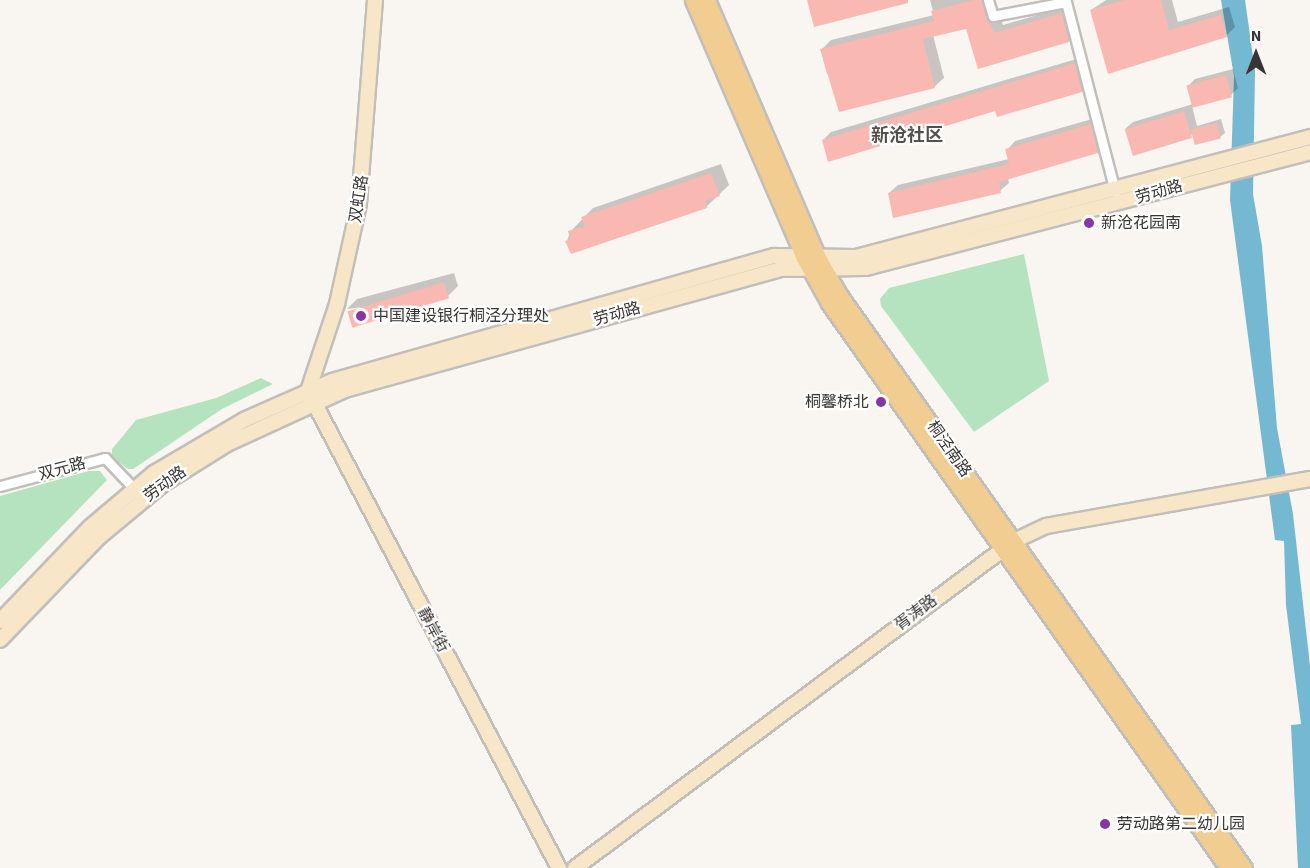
<!DOCTYPE html>
<meta charset="utf-8">
<style>
body{margin:0}
#map{position:relative;width:1310px;height:868px;overflow:hidden;background:#f9f6f2;font-family:"Source Sans 3","Noto Sans SC",sans-serif}
div>[style]{position:absolute}
.green>*{inset:0;background:#b5e3c0}
.water>*{inset:0;background:#75b8d1}
.shadow>*{inset:0;background:#0003}
.building>*{inset:0;background:#fab8b2;transform-origin:0 0}
.roads{filter:drop-shadow(2px 0 #c2bfbb) drop-shadow(-2px 0 #c2bfbb) drop-shadow(0 2px #c2bfbb) drop-shadow(0 -2px #c2bfbb)}
.street>*{height:9px;margin:-4.5px;padding:0 4.5px;transform-origin:4.5px;border-radius:4.5px;background:#fff}
.secondary>*{height:14px;margin:-7px;padding:0 7px;transform-origin:7px;border-radius:7px;background:#f8e6c8}
.primary>*{height:15px;margin:-7.5px;padding:0 7.5px;transform-origin:7.5px;border-radius:7.5px;background:#f1cd91}
.dots>*{width:16px;height:16px;translate:-50% -50%;box-sizing:border-box;border:3px solid #fff;border-radius:50%}
span{translate:-50% -50%;white-space:nowrap;text-align:center;line-height:1.15;-webkit-text-stroke:4.5px #fff;paint-order:stroke}
.street-label{font-size:16px;color:#373634}
.poi-label{font-size:16px;color:#373634}
.left{translate:0 -50%;text-align:left}
.right{translate:-100% -50%;text-align:right}
.neighbourhood-label{font-size:18px;color:#52504c;font-weight:700}
.north{position:absolute;left:1226px;top:24px;width:60px;height:60px;-webkit-text-stroke:4px #fff;paint-order:stroke;rotate:0deg;font-size:16px;font-weight:700;line-height:24px;text-align:center;color:#373634}
.north::after{content:'';display:block;margin:auto;width:21px;height:27px;background:#373634;clip-path:polygon(50% 0,100% 100%,50% 72%,0 100%)}
</style>
<div id="map">
<div class="green">
<div style="clip-path:polygon(1024px 254px,1049px 381px,974px 432px,881px 306px,880px 299px,889px 288px)"></div>
<div style="clip-path:polygon(261px 378px,273px 384px,222px 409px,133px 469px,128px 469px,112px 457px,112px 449px,136px 420px,216px 398px)"></div>
<div style="clip-path:polygon(89px 471px,100px 471px,107px 480px,0 590px,0 496px)"></div>
</div>
<div class="water">
<div style="clip-path:polygon(1221px 0,1245px 0,1255px 71px,1253px 194px,1262px 246px,1277px 428px,1293px 514px,1310px 666px,1310px 868px,1298px 868px,1291px 725px,1301px 724px,1286px 605px,1284px 541px,1275px 540px,1230px 200px,1234px 76px)"></div>
</div>
<div class="shadow">
<div style="clip-path:polygon(930px 0,993px 0,1003px 25px,1071px 5px,1078px 32px,1069px 41px,979px 67px,967px 27px,933px 35px,944px 78px,934px 87px,827px 74px,821px 50px,831px 40px,934px 15px)"></div>
<div style="clip-path:polygon(1172px 0,1178px 22px,1229px 7px,1235px 27px,1226px 36px,1109px 72px,1091px 10px,1106px 0)"></div>
<div style="clip-path:polygon(1083px 57px,1089px 83px,1082px 91px,823px 140px,831px 132px)"></div>
<div style="clip-path:polygon(1233px 69px,1238px 88px,1231px 95px,1192px 106px,1197px 126px,1221px 119px,1225px 133px,1220px 137px,1125px 129px,1133px 122px,1193px 104px,1188px 86px,1195px 79px)"></div>
<div style="clip-path:polygon(1099px 117px,1106px 143px,1097px 152px,1008px 178px,1009px 183px,1000px 191px,889px 193px,898px 185px,1009px 159px,1007px 150px,1015px 141px)"></div>
<div style="clip-path:polygon(721px 164px,729px 185px,707px 206px,571px 253px,567px 241px,570px 232px,593px 208px)"></div>
<div style="clip-path:polygon(454px 273px,458px 286px,448px 296px,347px 309px,357px 299px)"></div>
</div>
<div class="building">
<div style="clip-path:polygon(807px 0,908px 0,908px 3px,814px 27px)"></div>
<div style="clip-path:polygon(974px 0,981px 0,994px 33px,1062px 13px,1069px 42px,978px 69px,966px 29px,923px 39px,935px 88px,839px 112px,820px 49px,934px 21px,931px 11px)"></div>
<div style="clip-path:polygon(1125px 0,1161px 0,1169px 30px,1221px 15px,1227px 37px,1108px 74px,1090px 10px)"></div>
<div style="clip-path:polygon(1075px 63px,1082px 92px,997px 117px,995px 111px,828px 162px,822px 140px)"></div>
<div style="left:1226px;top:75px;width:23px;height:41px;rotate:75deg"></div>
<div style="left:1184px;top:111px;width:28px;height:62px;rotate:73deg"></div>
<div style="left:1217px;top:123px;width:16px;height:27px;rotate:76deg"></div>
<div style="clip-path:polygon(1091px 124px,1098px 153px,999px 182px,1001px 193px,893px 218px,888px 193px,1009px 164px,1005px 149px)"></div>
<div style="clip-path:polygon(711px 173px,720px 196px,705px 201px,707px 208px,571px 254px,565px 241px,570px 239px,568px 231px,585px 226px,581px 217px)"></div>
<div style="left:444px;top:282px;width:17px;height:101px;rotate:73deg"></div>
</div>
<div class="roads">
<div class="street">
<div style="left:988px;top:0;width:17px;rotate:73deg"></div>
<div style="left:993px;top:16px;width:74px;rotate:-10.9deg"></div>
<div style="left:1066px;top:2px;width:196px;rotate:75.5deg"></div>
<div style="left:0;top:486px;width:109px;rotate:-14.9deg"></div>
<div style="left:105px;top:458px;width:57px;rotate:46.4deg"></div>
</div>
<div class="secondary">
<div style="left:375px;top:0;width:205px;rotate:94.5deg"></div>
<div style="left:359px;top:204px;width:102px;rotate:102.4deg"></div>
<div style="left:337px;top:304px;width:92px;rotate:108.4deg"></div>
<div style="left:308px;top:391px;width:539px;rotate:62.25deg"></div>
<div style="left:0;top:621px;width:130px;rotate:-46.2deg"></div>
<div style="left:90px;top:527px;width:84px;rotate:-40.2deg"></div>
<div style="left:154px;top:473px;width:104px;rotate:-30.5deg"></div>
<div style="left:244px;top:420px;width:96px;rotate:-23.9deg"></div>
<div style="left:332px;top:381px;width:460px;rotate:-15.8deg"></div>
<div style="left:775px;top:256px;width:81px;rotate:0.7deg"></div>
<div style="left:856px;top:257px;width:470px;rotate:-14.8deg"></div>
<div style="left:0;top:640px;width:143px;rotate:-46.1deg"></div>
<div style="left:99px;top:537px;width:83px;rotate:-39.6deg"></div>
<div style="left:163px;top:484px;width:75px;rotate:-32deg"></div>
<div style="left:227px;top:444px;width:130px;rotate:-24.6deg"></div>
<div style="left:345px;top:390px;width:452px;rotate:-15.5deg"></div>
<div style="left:780px;top:269px;width:86px;rotate:-0.7deg"></div>
<div style="left:866px;top:268px;width:459px;rotate:-14.6deg"></div>
<div style="left:575px;top:868px;width:547px;rotate:-36.68deg"></div>
<div style="left:1014px;top:541px;width:35px;rotate:-25deg"></div>
<div style="left:1046px;top:526px;width:268px;rotate:-10.1deg"></div>
</div>
<div class="primary">
<div style="left:693px;top:0;width:279px;rotate:66.7deg"></div>
<div style="left:803px;top:256px;width:54px;rotate:61deg"></div>
<div style="left:829px;top:303px;width:692px;rotate:54.77deg"></div>
<div style="left:707px;top:0;width:279px;rotate:66.7deg"></div>
<div style="left:817px;top:256px;width:46px;rotate:60.1deg"></div>
<div style="left:840px;top:296px;width:700px;rotate:54.77deg"></div>
</div>
</div>
<div class="dots">
<div style="left:1089px;top:223px;background:#8635a5"></div>
<div style="left:361px;top:316px;background:#8635a5"></div>
<div style="left:881px;top:402px;background:#8635a5"></div>
<div style="left:1105px;top:824px;background:#8635a5"></div>
</div>
<div class="street-label">
<span style="left:1159px;top:192px;rotate:-16deg">劳动路</span>
<span style="left:359px;top:199px;rotate:-81deg">双虹路</span>
<span style="left:617px;top:314px;rotate:-16deg">劳动路</span>
<span style="left:949px;top:449px;rotate:55deg">桐泾南路</span>
<span style="left:62px;top:469px;rotate:-15deg">双元路</span>
<span style="left:165px;top:484px;rotate:-36deg">劳动路</span>
<span style="left:916px;top:613px;rotate:-37deg">胥涛路</span>
<span style="left:433px;top:630px;rotate:62deg">静岸街</span>
</div>
<div class="poi-label">
<span class="left" style="left:1101px;top:223px">新沧花园南</span>
<span class="left" style="left:373px;top:316px">中国建设银行桐泾分理处</span>
<span class="right" style="left:869px;top:402px">桐馨桥北</span>
<span class="left" style="left:1117px;top:824px">劳动路第二幼儿园</span>
</div>
<div class="neighbourhood-label">
<span style="left:907px;top:136px">新沧社区</span>
</div>
<div class="north">N</div>
</div>
